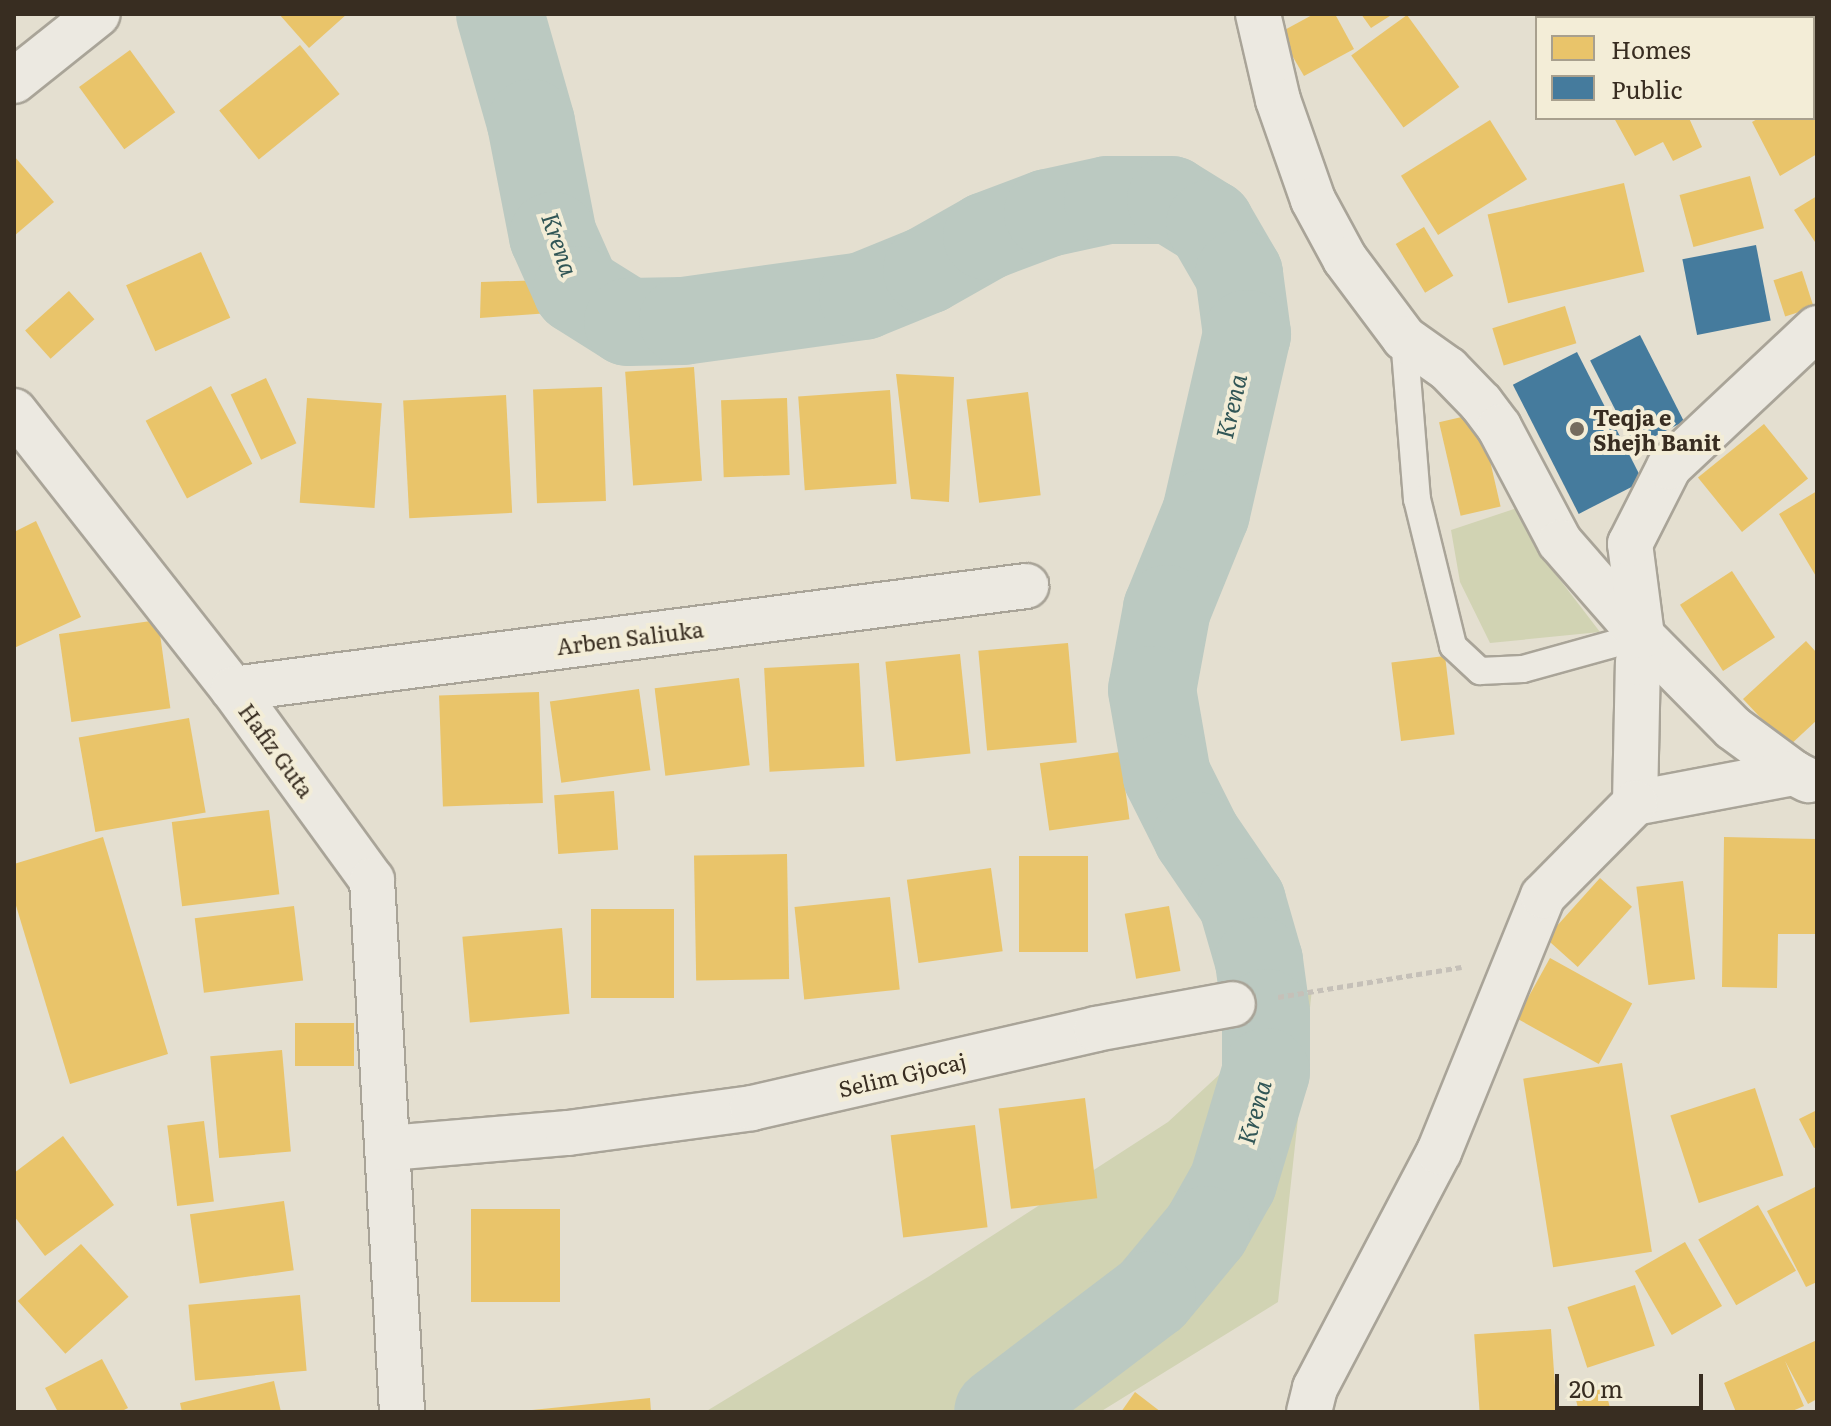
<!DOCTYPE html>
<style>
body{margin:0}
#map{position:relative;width:1831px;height:1426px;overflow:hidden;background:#e4dfd0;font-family:Literata,serif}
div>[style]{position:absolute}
.green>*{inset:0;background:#d1d3b3}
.homes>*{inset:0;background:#e9c46a;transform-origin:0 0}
.public>*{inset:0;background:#457b9d;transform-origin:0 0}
.river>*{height:88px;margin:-44px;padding:0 44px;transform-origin:44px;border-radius:44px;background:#bbc9c1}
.path>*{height:5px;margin-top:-2.5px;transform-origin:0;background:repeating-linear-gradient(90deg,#c5c0b8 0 6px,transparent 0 10px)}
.roads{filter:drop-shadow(2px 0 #a9a498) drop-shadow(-2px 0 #a9a498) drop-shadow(0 2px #a9a498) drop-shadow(0 -2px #a9a498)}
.lane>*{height:26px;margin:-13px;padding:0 13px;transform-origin:13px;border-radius:13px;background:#ece9e1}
.street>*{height:44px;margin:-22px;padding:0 22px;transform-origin:22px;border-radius:22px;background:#ece9e1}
.dots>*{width:22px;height:22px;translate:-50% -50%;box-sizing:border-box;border:4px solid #f3edd7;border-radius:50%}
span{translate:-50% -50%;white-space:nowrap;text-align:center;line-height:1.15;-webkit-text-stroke:8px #f3edd7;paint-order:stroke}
.poi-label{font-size:22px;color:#382d21;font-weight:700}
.left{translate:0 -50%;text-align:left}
.street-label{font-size:22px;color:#382d21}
.water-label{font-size:24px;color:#315656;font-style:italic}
.frame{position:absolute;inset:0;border:16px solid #382d21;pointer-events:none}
.legend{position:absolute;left:1535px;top:16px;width:280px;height:104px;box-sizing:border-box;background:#f3edd7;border:2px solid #a8a08e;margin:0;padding:10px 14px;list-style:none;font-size:24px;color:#382d21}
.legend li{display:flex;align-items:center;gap:16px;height:40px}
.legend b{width:40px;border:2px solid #a8a08e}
.scale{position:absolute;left:1555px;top:1374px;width:148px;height:36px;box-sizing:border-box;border:4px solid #382d21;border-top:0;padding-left:10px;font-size:24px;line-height:28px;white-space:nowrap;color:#382d21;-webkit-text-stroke:6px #f3edd7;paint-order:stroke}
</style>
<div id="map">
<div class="green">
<div style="clip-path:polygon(1517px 508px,1544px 559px,1600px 632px,1490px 643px,1460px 582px,1451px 530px)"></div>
<div style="clip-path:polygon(1312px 989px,1278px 1302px,1100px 1412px,705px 1412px,928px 1277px,1168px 1122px)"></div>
</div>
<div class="homes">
<div style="clip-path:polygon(279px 14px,347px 14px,309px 48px)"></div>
<div style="clip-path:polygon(1314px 14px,1335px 14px,1354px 49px,1304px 76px,1279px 33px)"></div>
<div style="clip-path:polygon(1361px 14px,1393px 14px,1371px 28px)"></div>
<div style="left:1647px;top:14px;width:51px;height:5px"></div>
<div style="left:1715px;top:14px;width:70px;height:4px"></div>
<div style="clip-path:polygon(1800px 14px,1817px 14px,1817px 30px,1813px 33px,1813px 18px,1802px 18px)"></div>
<div style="left:1407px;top:15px;width:89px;height:69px;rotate:54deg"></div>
<div style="left:300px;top:45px;width:63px;height:104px;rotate:51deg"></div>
<div style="left:130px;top:50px;width:77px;height:63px;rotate:54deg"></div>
<div style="clip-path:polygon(1817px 88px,1817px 154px,1780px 176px,1752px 122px,1759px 118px,1813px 118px,1813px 90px)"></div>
<div style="clip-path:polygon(1614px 118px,1689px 118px,1702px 147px,1673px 161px,1663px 142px,1635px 156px)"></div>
<div style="left:1490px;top:120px;width:70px;height:105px;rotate:58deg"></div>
<div style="clip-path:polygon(14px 156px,54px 202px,14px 236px)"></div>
<div style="left:1750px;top:176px;width:54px;height:73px;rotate:75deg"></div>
<div style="left:1624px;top:183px;width:91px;height:140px;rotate:77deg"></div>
<div style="clip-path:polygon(1817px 196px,1817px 245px,1794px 210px)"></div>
<div style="left:1424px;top:227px;width:57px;height:33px;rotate:59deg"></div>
<div style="left:201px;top:252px;width:72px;height:82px;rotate:66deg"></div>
<div style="left:1802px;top:271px;width:38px;height:30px;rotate:72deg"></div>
<div style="clip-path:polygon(545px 280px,550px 313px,480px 318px,481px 282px)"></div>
<div style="left:69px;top:291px;width:38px;height:59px;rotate:48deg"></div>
<div style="left:1565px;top:306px;width:39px;height:76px;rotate:73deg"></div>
<div style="left:694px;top:367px;width:114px;height:69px;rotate:86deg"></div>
<div style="clip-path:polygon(896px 374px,954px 377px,949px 502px,911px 499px)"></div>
<div style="left:266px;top:378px;width:72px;height:39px;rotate:65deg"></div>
<div style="left:211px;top:386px;width:88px;height:74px;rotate:62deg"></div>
<div style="left:602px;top:387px;width:114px;height:69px;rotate:88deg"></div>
<div style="left:890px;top:390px;width:94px;height:92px;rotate:86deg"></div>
<div style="left:1028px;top:392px;width:104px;height:62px;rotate:83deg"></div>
<div style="left:506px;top:395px;width:118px;height:103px;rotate:87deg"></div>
<div style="left:307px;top:398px;width:75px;height:105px;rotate:4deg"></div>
<div style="left:787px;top:398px;width:77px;height:66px;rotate:88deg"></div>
<div style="left:1479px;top:413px;width:96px;height:41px;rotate:77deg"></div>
<div style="left:1764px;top:424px;width:70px;height:85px;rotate:51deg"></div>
<div style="clip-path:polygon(1817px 491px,1817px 578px,1779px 514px)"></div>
<div style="clip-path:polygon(36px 521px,81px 617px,14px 648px,14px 532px)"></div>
<div style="left:1732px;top:571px;width:79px;height:62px;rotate:57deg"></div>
<div style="left:158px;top:620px;width:89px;height:100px;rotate:82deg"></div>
<div style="clip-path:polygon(1806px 641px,1817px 653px,1817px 720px,1788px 747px,1743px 699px)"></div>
<div style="left:1068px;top:643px;width:100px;height:90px;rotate:85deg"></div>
<div style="left:960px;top:654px;width:100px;height:75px;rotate:84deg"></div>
<div style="left:1445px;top:656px;width:79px;height:54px;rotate:83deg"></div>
<div style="left:859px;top:663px;width:104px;height:95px;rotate:87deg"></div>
<div style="left:739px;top:678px;width:88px;height:85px;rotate:83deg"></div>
<div style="left:639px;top:689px;width:82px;height:90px;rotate:82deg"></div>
<div style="left:539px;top:692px;width:111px;height:100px;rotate:88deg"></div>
<div style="left:189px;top:718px;width:96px;height:112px;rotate:80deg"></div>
<div style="left:1120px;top:752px;width:68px;height:81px;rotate:82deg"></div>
<div style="left:614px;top:791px;width:59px;height:60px;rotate:86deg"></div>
<div style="left:269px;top:810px;width:85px;height:98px;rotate:83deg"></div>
<div style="clip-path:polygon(103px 837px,168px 1054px,70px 1084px,14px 899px,14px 864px)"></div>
<div style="clip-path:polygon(1724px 837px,1817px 839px,1817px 934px,1778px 934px,1777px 988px,1722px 987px)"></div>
<div style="left:787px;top:854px;width:125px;height:93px;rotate:89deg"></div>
<div style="left:1019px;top:856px;width:69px;height:96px"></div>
<div style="left:991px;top:868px;width:84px;height:85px;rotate:82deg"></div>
<div style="left:1600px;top:878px;width:43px;height:81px;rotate:42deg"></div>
<div style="left:1683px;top:881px;width:99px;height:47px;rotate:83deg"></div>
<div style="left:890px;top:897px;width:93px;height:96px;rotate:84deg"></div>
<div style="left:294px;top:906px;width:75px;height:100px;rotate:83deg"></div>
<div style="left:1169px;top:906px;width:66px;height:45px;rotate:80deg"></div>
<div style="left:591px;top:909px;width:83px;height:89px"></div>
<div style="left:562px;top:928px;width:86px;height:100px;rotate:85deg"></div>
<div style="left:1550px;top:958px;width:94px;height:69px;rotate:29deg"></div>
<div style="left:295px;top:1023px;width:59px;height:43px"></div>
<div style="left:282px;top:1050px;width:102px;height:72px;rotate:85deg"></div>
<div style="left:1622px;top:1063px;width:191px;height:100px;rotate:81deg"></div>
<div style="left:1755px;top:1088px;width:92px;height:89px;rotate:72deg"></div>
<div style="left:1085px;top:1098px;width:101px;height:87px;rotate:83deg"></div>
<div style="clip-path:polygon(1817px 1110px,1817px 1147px,1814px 1148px,1799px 1119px)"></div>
<div style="left:204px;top:1121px;width:81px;height:37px;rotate:83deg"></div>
<div style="left:975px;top:1125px;width:103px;height:85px;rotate:83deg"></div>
<div style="clip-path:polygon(63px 1136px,114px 1205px,45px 1256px,14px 1216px,14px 1173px)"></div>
<div style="clip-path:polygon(1817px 1186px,1817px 1282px,1806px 1287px,1767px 1211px)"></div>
<div style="left:284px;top:1201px;width:70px;height:95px;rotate:82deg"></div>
<div style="left:1758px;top:1205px;width:76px;height:69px;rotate:60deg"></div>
<div style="left:471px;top:1209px;width:89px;height:93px"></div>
<div style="left:1685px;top:1242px;width:74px;height:58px;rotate:60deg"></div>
<div style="left:81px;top:1244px;width:71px;height:85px;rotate:48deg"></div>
<div style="left:1635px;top:1285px;width:64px;height:71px;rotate:72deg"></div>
<div style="left:300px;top:1295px;width:76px;height:112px;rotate:85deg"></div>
<div style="left:1551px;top:1329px;width:83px;height:77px;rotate:86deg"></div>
<div style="clip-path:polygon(1817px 1340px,1817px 1399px,1808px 1404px,1785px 1361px,1804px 1406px,1790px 1412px,1736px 1412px,1724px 1383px)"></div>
<div style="clip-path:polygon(102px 1359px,128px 1408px,120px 1412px,58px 1412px,45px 1388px)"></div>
<div style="clip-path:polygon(274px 1381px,281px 1412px,182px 1412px,180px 1403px)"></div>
<div style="clip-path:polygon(1605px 1388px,1611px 1412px,1579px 1412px,1575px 1396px)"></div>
<div style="clip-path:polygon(1135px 1392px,1161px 1412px,1121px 1412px)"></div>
<div style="clip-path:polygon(650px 1398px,651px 1412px,532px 1412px,532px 1410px)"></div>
</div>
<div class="public">
<div style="left:1756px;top:245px;width:77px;height:75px;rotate:79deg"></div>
<div style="left:1640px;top:335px;width:97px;height:56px;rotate:63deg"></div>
<div style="left:1577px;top:352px;width:145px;height:72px;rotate:63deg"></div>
</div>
<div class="river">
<div style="left:500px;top:14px;width:113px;rotate:74.1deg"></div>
<div style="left:531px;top:123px;width:115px;rotate:79deg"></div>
<div style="left:553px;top:236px;width:59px;rotate:66deg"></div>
<div style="left:577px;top:290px;width:60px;rotate:32.1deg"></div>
<div style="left:628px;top:322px;width:55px;rotate:-1deg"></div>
<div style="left:683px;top:321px;width:182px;rotate:-7.9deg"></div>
<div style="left:863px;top:296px;width:69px;rotate:-22.1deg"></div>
<div style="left:927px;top:270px;width:69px;rotate:-29.5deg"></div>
<div style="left:987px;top:236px;width:65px;rotate:-20.7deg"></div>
<div style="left:1048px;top:213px;width:61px;rotate:-12.2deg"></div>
<div style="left:1108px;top:200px;width:63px"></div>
<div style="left:1171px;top:200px;width:46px;rotate:31.6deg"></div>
<div style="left:1210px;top:224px;width:58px;rotate:59.9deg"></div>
<div style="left:1239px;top:274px;width:61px;rotate:82.4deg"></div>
<div style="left:1247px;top:334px;width:184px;rotate:102.9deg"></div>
<div style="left:1206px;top:513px;width:104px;rotate:112.1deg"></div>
<div style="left:1167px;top:609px;width:82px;rotate:100.5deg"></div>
<div style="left:1152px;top:690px;width:87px;rotate:80.1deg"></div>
<div style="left:1167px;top:776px;width:67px;rotate:63.4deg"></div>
<div style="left:1197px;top:836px;width:80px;rotate:55.7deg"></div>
<div style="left:1242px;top:902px;width:61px;rotate:73.9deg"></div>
<div style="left:1259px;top:961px;width:52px;rotate:82.3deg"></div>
<div style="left:1266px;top:1013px;width:59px;rotate:90deg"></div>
<div style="left:1266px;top:1072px;width:115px;rotate:106.7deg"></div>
<div style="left:1233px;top:1182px;width:55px;rotate:119.4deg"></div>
<div style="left:1206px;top:1230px;width:85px;rotate:129.7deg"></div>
<div style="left:1152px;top:1295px;width:193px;rotate:142.8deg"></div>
</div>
<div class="path">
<div style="left:1278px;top:997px;width:186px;rotate:-9.3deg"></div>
</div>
<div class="roads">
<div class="lane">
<div style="left:1404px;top:338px;width:162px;rotate:85.4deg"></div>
<div style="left:1417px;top:499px;width:151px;rotate:76.2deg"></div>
<div style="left:1453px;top:646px;width:37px;rotate:43deg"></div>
<div style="left:1480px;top:671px;width:43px;rotate:-2.7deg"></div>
<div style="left:1523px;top:669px;width:123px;rotate:-15.5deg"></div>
</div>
<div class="street">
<div style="left:1258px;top:14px;width:88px;rotate:76.9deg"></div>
<div style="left:1278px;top:100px;width:106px;rotate:70.7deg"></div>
<div style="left:1313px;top:200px;width:67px;rotate:61.5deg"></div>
<div style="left:1345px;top:259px;width:99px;rotate:53.2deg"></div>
<div style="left:1404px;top:338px;width:54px;rotate:35.2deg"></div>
<div style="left:1448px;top:369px;width:47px;rotate:45.9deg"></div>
<div style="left:1481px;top:403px;width:30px;rotate:53deg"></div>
<div style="left:1499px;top:427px;width:130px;rotate:62.1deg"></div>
<div style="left:1560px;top:542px;width:125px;rotate:48.9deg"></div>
<div style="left:1642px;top:636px;width:129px;rotate:45.3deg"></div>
<div style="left:1733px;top:728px;width:76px;rotate:36.4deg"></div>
<div style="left:14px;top:81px;width:107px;rotate:-38.6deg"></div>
<div style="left:14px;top:411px;width:354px;rotate:51.8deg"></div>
<div style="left:233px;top:689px;width:236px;rotate:54deg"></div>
<div style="left:372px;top:880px;width:533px;rotate:86.77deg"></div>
<div style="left:233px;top:689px;width:800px;rotate:-7.4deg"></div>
<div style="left:1635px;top:803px;width:140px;rotate:-88.8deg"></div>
<div style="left:1638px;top:663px;width:27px;rotate:-82deg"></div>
<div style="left:1642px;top:636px;width:93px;rotate:-97.4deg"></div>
<div style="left:1630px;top:544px;width:86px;rotate:-63.1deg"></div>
<div style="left:1669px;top:467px;width:203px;rotate:-43.2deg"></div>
<div style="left:1635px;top:803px;width:162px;rotate:-10.7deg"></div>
<div style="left:1794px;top:773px;width:16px;rotate:27deg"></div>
<div style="left:389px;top:1148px;width:180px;rotate:-4.8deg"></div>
<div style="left:568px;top:1133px;width:186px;rotate:-7.7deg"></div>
<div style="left:752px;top:1108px;width:353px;rotate:-12.9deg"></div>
<div style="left:1096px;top:1029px;width:139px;rotate:-10.3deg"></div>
<div style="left:1309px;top:1412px;width:25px;rotate:-76deg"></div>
<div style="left:1315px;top:1388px;width:267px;rotate:-62.3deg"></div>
<div style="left:1439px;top:1152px;width:276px;rotate:-67.9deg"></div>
<div style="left:1543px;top:896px;width:131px;rotate:-45.3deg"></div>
</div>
</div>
<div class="dots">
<div style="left:1577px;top:429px;background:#746b5e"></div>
</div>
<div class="poi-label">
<span class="left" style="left:1593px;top:429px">Teqja e<br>Shejh Banit</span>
</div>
<div class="street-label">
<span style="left:630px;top:637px;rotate:-7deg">Arben Saliuka</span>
<span style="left:277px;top:750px;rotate:54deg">Hafiz Guta</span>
<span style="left:902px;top:1074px;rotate:-13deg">Selim Gjocaj</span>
</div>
<div class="water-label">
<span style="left:561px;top:244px;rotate:71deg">Krena</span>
<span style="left:1230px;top:406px;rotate:-77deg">Krena</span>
<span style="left:1253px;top:1112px;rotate:-74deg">Krena</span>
</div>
<div class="frame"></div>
<ul class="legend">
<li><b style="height:22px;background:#e9c46a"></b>Homes</li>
<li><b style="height:22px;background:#457b9d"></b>Public</li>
</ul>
<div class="scale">20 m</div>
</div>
